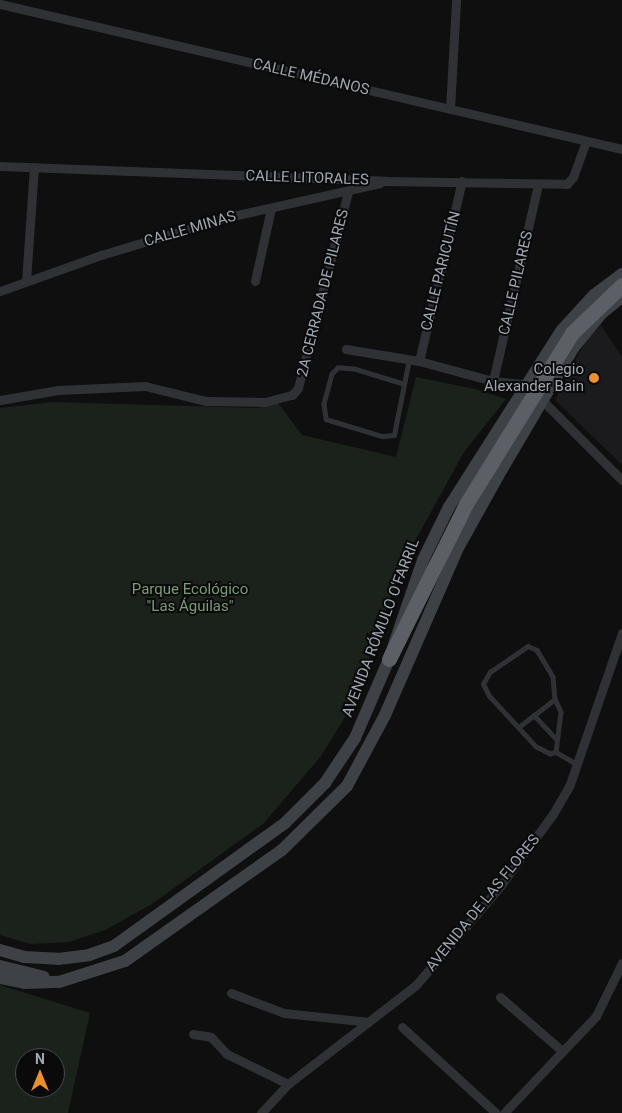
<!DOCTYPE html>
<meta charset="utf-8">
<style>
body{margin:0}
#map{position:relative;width:622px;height:1113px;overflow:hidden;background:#0f0f10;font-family:Roboto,sans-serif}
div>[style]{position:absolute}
.built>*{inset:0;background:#1b1b1d}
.green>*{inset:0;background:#1b221b}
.lane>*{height:4.5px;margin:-2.25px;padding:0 2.25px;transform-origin:2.25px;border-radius:2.25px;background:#303135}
.street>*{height:9px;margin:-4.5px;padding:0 4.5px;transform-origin:4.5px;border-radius:4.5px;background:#303135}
.secondary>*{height:12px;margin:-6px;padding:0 6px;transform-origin:6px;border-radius:6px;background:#3e4145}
.highway>*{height:15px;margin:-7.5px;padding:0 7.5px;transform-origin:7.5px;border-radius:7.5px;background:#5c6066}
.highway-bridge>*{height:15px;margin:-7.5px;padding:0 7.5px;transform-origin:7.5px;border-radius:7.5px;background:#5c6066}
.dots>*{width:14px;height:14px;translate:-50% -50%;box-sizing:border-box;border:2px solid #0a0a0b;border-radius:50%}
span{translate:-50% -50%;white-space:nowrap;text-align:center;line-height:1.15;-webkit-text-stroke:4px #0a0a0b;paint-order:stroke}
.street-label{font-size:15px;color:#a0a7b1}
.poi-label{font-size:15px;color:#a0a7b1}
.right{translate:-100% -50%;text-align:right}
.park-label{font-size:15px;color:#7a9b77}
.north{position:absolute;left:15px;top:1048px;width:50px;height:50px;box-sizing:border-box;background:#0a0a0b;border:1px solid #46494d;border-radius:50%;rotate:0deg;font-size:14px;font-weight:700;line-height:20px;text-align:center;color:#a0a7b1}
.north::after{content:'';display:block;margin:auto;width:18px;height:22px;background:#ea902d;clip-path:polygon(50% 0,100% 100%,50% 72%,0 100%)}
</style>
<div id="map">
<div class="built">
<div style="clip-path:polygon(601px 325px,622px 357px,622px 465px,555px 400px,586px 340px)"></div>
</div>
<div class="green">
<div style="clip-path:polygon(416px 377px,475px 389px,506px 399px,464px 452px,405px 559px,351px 707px,321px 756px,264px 823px,152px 904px,105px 930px,69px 942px,31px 944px,0 935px,0 408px,53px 402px,259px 408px,278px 403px,302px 435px,396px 457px)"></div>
<div style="clip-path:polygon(evenodd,0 985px,90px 1013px,68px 1113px,0 1113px,0 985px,25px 1058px,55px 1058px,55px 1088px,25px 1088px,25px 1058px)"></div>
</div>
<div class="lane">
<div style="left:403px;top:384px;width:51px;rotate:-163deg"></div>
<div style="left:354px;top:369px;width:16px;rotate:-176deg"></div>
<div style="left:338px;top:368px;width:8px;rotate:135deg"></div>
<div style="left:332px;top:374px;width:31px;rotate:105deg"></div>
<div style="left:324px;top:404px;width:15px;rotate:82deg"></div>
<div style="left:326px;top:419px;width:59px;rotate:16.9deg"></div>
<div style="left:382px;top:436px;width:12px;rotate:-5deg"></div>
<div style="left:394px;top:435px;width:77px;rotate:-78.8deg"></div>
<div style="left:528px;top:646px;width:10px;rotate:24deg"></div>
<div style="left:537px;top:650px;width:31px;rotate:59deg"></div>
<div style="left:553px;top:677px;width:22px;rotate:85deg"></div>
<div style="left:555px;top:699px;width:14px;rotate:65deg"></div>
<div style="left:561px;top:712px;width:40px;rotate:97.1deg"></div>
<div style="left:556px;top:752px;width:6px;rotate:162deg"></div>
<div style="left:550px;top:754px;width:16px;rotate:-153deg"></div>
<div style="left:536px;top:747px;width:69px;rotate:-132.7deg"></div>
<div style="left:489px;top:696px;width:13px;rotate:-117deg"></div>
<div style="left:483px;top:684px;width:14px;rotate:-60deg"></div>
<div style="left:490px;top:672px;width:46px;rotate:-34.4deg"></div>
<div style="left:534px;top:715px;width:34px;rotate:47deg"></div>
<div style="left:520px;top:726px;width:44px;rotate:-37.6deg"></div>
<div style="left:556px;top:752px;width:24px;rotate:30deg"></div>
</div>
<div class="street">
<div style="left:0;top:4px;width:639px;rotate:13.12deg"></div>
<div style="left:450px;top:109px;width:109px;rotate:-86.8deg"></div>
<div style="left:0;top:166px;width:385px;rotate:2.2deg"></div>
<div style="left:385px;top:181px;width:182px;rotate:0.9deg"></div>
<div style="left:567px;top:184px;width:9px;rotate:-49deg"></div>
<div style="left:573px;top:177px;width:38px;rotate:-70deg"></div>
<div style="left:26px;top:281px;width:114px;rotate:-86deg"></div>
<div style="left:255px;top:281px;width:75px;rotate:-77.6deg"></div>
<div style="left:0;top:291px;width:107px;rotate:-19.6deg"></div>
<div style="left:101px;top:255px;width:128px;rotate:-16.7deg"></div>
<div style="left:224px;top:218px;width:160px;rotate:-12.6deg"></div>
<div style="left:346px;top:349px;width:74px;rotate:9.3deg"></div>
<div style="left:419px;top:361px;width:77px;rotate:15.1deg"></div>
<div style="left:493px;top:381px;width:39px;rotate:6deg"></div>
<div style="left:419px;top:361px;width:185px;rotate:-76.6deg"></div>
<div style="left:493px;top:381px;width:201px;rotate:-77.1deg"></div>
<div style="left:542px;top:395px;width:6px;rotate:81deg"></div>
<div style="left:543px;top:401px;width:112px;rotate:45deg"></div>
<div style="left:0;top:400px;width:59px;rotate:-9.8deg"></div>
<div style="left:58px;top:390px;width:87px;rotate:-2.6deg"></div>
<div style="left:145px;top:386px;width:63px;rotate:13.8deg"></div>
<div style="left:206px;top:401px;width:59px;rotate:1deg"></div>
<div style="left:265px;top:402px;width:28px;rotate:-15deg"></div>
<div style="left:292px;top:395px;width:9px;rotate:-49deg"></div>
<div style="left:298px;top:388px;width:202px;rotate:-75.7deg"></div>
<div style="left:231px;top:993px;width:57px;rotate:20.7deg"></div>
<div style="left:284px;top:1013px;width:85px;rotate:6deg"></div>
<div style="left:500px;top:997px;width:81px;rotate:41deg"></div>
<div style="left:402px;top:1027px;width:127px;rotate:42.5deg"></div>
<div style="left:193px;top:1034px;width:18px;rotate:9deg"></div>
<div style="left:211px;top:1037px;width:23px;rotate:47deg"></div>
<div style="left:227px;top:1054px;width:68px;rotate:26.2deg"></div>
<div style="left:261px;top:1113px;width:40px;rotate:-47deg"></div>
<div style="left:288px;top:1084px;width:162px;rotate:-37.7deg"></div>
<div style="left:416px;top:985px;width:131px;rotate:-49.6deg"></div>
<div style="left:501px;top:885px;width:88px;rotate:-53.8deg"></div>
<div style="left:553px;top:814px;width:34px;rotate:-60deg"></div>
<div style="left:570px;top:784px;width:160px;rotate:-71deg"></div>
<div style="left:504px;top:1113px;width:134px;rotate:-46.5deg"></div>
<div style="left:596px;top:1016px;width:59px;rotate:-63.9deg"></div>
</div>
<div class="secondary">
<div style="left:0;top:950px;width:25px;rotate:16deg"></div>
<div style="left:24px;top:957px;width:34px;rotate:3deg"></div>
<div style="left:58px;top:959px;width:31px;rotate:-7deg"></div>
<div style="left:89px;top:955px;width:27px;rotate:-20deg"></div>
<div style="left:114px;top:946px;width:211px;rotate:-35.7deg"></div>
<div style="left:285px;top:823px;width:57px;rotate:-45deg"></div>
<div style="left:325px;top:783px;width:54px;rotate:-56.3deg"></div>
<div style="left:355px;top:738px;width:86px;rotate:-66.7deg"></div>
<div style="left:389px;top:659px;width:105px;rotate:-71deg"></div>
<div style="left:423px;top:560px;width:59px;rotate:-63.9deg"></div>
<div style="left:449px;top:507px;width:209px;rotate:-57.5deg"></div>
<div style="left:561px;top:331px;width:49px;rotate:-47.5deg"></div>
<div style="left:594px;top:295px;width:35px;rotate:-37deg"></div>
<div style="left:0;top:966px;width:45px;rotate:14deg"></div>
<div style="left:0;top:978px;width:25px;rotate:11deg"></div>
<div style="left:25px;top:983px;width:34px;rotate:-2deg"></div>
<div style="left:59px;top:982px;width:69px;rotate:-17.7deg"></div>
<div style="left:125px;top:961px;width:192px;rotate:-35.3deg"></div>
<div style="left:282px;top:850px;width:91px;rotate:-44.6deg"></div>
<div style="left:347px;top:786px;width:81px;rotate:-61.8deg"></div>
<div style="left:385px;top:715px;width:184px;rotate:-66.4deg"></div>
<div style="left:459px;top:546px;width:88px;rotate:-60.8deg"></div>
<div style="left:502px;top:469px;width:142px;rotate:-59.5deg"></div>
<div style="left:574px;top:347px;width:44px;rotate:-50.5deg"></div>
<div style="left:602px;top:313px;width:26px;rotate:-39deg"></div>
</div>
<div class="highway">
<div style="left:389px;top:659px;width:90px;rotate:-63.7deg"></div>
</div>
<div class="highway-bridge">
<div style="left:429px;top:578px;width:83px;rotate:-63.4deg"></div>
<div style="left:466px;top:504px;width:201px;rotate:-58.2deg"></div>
<div style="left:572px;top:333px;width:69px;rotate:-43.8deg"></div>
</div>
<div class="dots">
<div style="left:594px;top:378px;background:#ea902d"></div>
</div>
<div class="street-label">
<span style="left:311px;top:77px;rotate:13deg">CALLE MÉDANOS</span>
<span style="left:307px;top:178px;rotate:2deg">CALLE LITORALES</span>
<span style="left:190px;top:229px;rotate:-16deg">CALLE MINAS</span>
<span style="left:441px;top:271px;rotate:-76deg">CALLE PARICUTÍN</span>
<span style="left:516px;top:283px;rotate:-77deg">CALLE PILARES</span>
<span style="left:323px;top:293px;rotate:-76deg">2A CERRADA DE PILARES</span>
<span style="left:381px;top:628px;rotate:-69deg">AVENIDA RÓMULO O'FARRIL</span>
<span style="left:483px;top:903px;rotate:-51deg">AVENIDA DE LAS FLORES</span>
</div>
<div class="poi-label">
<span class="right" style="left:584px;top:378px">Colegio<br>Alexander Bain</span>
</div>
<div class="park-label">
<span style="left:190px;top:598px">Parque Ecológico<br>"Las Águilas"</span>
</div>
<div class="north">N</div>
</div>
